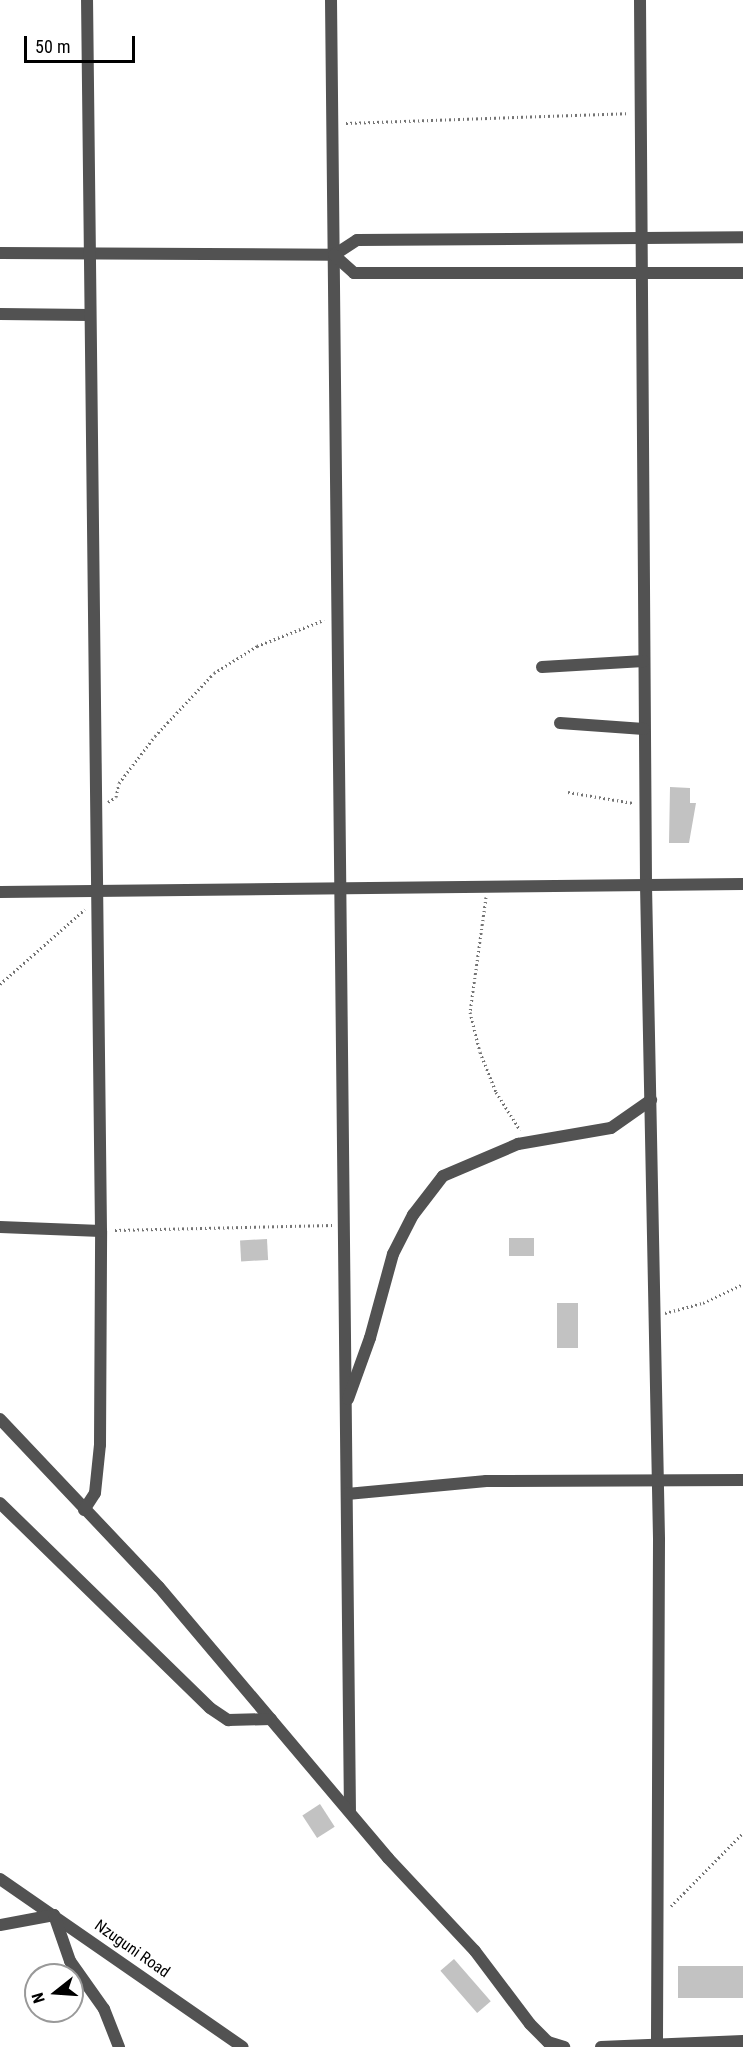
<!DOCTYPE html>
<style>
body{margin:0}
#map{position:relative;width:743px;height:2047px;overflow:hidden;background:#fff;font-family:"Roboto Condensed",sans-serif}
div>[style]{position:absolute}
.building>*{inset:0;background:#c2c2c2;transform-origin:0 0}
.path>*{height:3px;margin-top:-1.5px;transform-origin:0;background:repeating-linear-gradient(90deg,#747474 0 1.5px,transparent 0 4.5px)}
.street>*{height:12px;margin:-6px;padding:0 6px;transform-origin:6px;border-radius:6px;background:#525252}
span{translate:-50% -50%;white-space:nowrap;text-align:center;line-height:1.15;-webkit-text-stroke:5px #fff;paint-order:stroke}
.street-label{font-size:16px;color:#000}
.north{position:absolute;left:24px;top:1963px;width:60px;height:60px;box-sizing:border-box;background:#fff;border:2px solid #999;border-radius:50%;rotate:253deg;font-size:16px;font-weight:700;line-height:24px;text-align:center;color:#000}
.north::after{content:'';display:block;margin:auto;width:21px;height:27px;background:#000;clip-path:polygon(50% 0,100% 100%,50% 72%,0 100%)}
.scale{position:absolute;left:24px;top:36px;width:111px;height:27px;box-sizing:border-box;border:3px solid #000;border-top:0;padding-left:8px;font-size:18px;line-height:21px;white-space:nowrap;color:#000;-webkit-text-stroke:4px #fff;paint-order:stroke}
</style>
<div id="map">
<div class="building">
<div style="clip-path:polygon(670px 787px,690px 788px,690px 803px,696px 803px,689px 843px,669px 843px)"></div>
<div style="left:509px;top:1238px;width:25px;height:18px"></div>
<div style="left:267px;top:1239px;width:21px;height:27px;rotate:87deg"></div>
<div style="left:557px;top:1303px;width:21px;height:45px"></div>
<div style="left:320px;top:1804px;width:27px;height:21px;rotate:57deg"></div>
<div style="left:454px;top:1959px;width:56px;height:18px;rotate:49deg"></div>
<div style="left:743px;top:1966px;width:32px;height:65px;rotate:90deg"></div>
</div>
<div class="path">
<div style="left:346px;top:123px;width:281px;rotate:-2deg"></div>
<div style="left:568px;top:792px;width:66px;rotate:9.6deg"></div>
<div style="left:108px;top:802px;width:9px;rotate:-32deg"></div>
<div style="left:116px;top:797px;width:14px;rotate:-78deg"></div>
<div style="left:119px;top:783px;width:59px;rotate:-52.5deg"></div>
<div style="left:155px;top:736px;width:86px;rotate:-46.9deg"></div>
<div style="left:214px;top:673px;width:51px;rotate:-32.1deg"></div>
<div style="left:257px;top:646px;width:72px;rotate:-21.2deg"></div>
<div style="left:486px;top:897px;width:116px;rotate:97.9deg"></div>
<div style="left:470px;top:1012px;width:41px;rotate:76deg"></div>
<div style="left:480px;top:1052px;width:43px;rotate:68.2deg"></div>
<div style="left:496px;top:1092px;width:45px;rotate:57.7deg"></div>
<div style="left:0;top:984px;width:113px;rotate:-41.4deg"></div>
<div style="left:115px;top:1230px;width:218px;rotate:-1.3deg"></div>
<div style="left:665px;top:1313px;width:39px;rotate:-15deg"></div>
<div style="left:703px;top:1303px;width:44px;rotate:-25.4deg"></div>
<div style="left:671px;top:1906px;width:103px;rotate:-45.4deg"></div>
</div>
<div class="street">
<div style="left:331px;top:0;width:1810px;rotate:89.4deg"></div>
<div style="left:640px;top:0;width:885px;rotate:89.61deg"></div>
<div style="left:646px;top:885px;width:655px;rotate:88.86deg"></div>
<div style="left:659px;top:1540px;width:503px;rotate:90.23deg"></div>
<div style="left:0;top:253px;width:334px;rotate:0.3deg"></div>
<div style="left:334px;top:255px;width:27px;rotate:-33deg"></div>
<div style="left:357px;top:240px;width:386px;rotate:-0.4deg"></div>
<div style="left:334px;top:255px;width:27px;rotate:42deg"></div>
<div style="left:354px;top:273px;width:389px"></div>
<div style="left:0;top:314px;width:90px;rotate:0.6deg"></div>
<div style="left:542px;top:667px;width:102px;rotate:-3.4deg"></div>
<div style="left:560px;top:723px;width:84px;rotate:4.1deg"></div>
<div style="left:0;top:892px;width:743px;rotate:-0.62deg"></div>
<div style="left:0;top:1227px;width:101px;rotate:2.3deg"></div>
<div style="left:348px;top:1399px;width:65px;rotate:-70.2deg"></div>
<div style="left:370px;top:1338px;width:87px;rotate:-74.7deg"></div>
<div style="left:393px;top:1254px;width:44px;rotate:-62.9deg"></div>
<div style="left:413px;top:1215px;width:49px;rotate:-52.4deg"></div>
<div style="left:443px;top:1176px;width:82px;rotate:-23.1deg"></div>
<div style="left:518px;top:1144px;width:94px;rotate:-9.8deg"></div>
<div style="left:611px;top:1128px;width:49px;rotate:-35deg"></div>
<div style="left:0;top:1419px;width:231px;rotate:46.6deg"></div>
<div style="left:159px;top:1587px;width:355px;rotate:49.8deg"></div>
<div style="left:388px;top:1858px;width:127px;rotate:46.9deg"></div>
<div style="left:475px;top:1951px;width:91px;rotate:53deg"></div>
<div style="left:530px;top:2024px;width:25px;rotate:45deg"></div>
<div style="left:548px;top:2042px;width:17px;rotate:17deg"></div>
<div style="left:347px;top:1494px;width:140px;rotate:-5.3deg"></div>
<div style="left:486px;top:1481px;width:257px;rotate:-0.2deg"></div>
<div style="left:0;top:1503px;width:293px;rotate:44.3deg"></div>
<div style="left:210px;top:1708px;width:22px;rotate:34deg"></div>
<div style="left:228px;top:1720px;width:43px;rotate:-1.3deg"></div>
<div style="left:84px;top:1510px;width:20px;rotate:-57deg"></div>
<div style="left:95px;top:1493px;width:48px;rotate:-84.1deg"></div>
<div style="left:100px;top:1445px;width:214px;rotate:-89.7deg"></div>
<div style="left:101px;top:1231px;width:1231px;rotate:-90.65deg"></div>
<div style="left:0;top:1879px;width:295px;rotate:34.7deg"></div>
<div style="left:0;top:1925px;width:55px;rotate:-10.5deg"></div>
<div style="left:54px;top:1915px;width:49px;rotate:70.8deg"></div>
<div style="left:70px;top:1961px;width:59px;rotate:54.7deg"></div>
<div style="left:104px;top:2009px;width:41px;rotate:68.5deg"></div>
<div style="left:601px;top:2047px;width:142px;rotate:-2.4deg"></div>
</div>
<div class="street-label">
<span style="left:132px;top:1949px;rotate:35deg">Nzuguni Road</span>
</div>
<div class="north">N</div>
<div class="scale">50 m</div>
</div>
